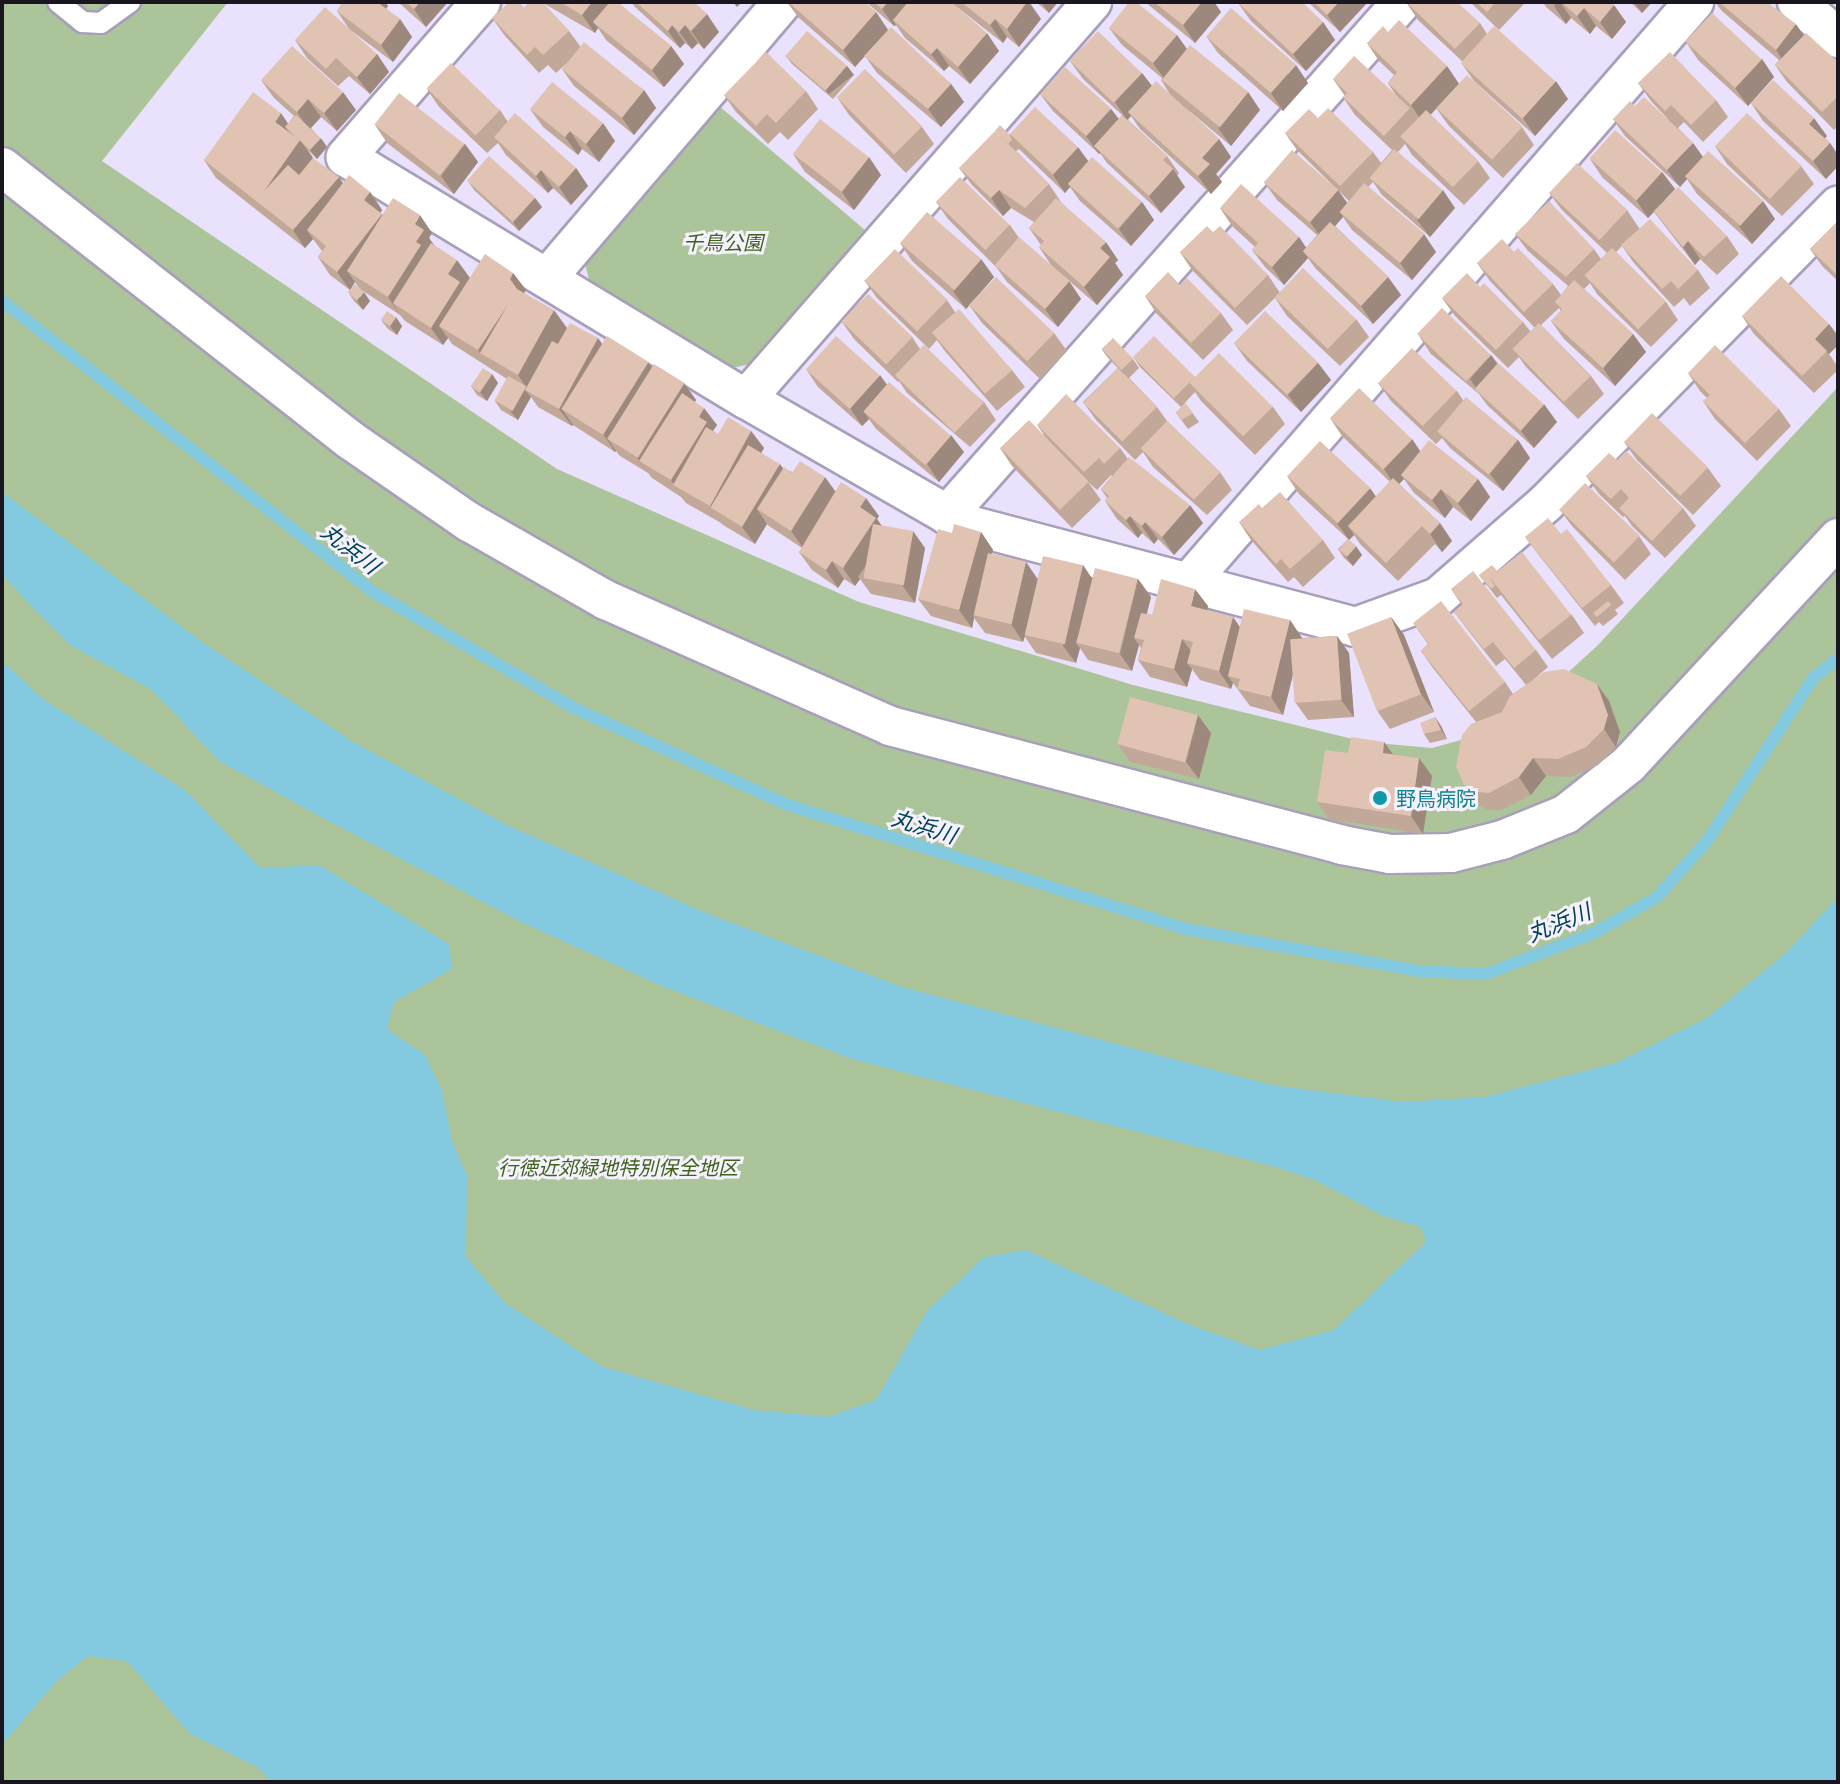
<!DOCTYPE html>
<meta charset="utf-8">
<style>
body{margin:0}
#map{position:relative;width:1840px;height:1784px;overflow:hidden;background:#eae1fd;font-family:Lora,"Noto Sans JP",serif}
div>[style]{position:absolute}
.green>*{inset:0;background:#acc49a}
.water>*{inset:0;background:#83cae0}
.stream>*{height:12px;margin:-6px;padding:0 6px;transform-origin:6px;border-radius:6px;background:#83cae0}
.roads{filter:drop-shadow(2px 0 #a89fba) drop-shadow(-2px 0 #a89fba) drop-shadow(0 2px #a89fba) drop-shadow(0 -2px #a89fba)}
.lane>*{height:20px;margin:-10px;padding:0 10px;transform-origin:10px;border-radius:10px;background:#fff}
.street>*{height:38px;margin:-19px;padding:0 19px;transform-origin:19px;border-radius:19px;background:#fff}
.wall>*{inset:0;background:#c1a899}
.shaded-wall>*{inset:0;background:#9d887d;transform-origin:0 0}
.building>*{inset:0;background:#e0c3b2;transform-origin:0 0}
.dots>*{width:22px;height:22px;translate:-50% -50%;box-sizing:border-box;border:4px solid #f5f1fd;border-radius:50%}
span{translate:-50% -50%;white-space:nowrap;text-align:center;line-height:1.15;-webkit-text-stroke:6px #f5f1fd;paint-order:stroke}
.park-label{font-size:20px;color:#3f631d;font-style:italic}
.culture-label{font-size:20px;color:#0d838f}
.left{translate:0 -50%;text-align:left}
.water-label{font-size:22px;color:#004352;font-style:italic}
.frame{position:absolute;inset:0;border:4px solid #191620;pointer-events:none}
</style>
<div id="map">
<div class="green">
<div style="clip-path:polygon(2px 2px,228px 2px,102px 161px,557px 469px,859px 602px,1133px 685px,1365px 742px,1432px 748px,1508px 727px,1597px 646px,1838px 387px,1838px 1782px,2px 1782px)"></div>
<div style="clip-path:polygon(712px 100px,865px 230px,750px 364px,728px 369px,591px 287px,583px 256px)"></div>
</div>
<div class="water">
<div style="clip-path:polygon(2px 492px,202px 642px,353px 742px,507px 825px,706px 913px,902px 987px,1271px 1085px,1402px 1102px,1484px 1097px,1616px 1063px,1707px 1018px,1786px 953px,1838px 897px,1838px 1782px,272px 1782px,257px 1767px,190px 1734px,127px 1661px,88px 1656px,56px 1682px,2px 1745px,2px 661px,43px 699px,186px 791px,260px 868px,319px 865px,449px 944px,452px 969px,394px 1002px,387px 1029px,425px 1055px,442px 1090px,452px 1142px,467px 1175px,466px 1257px,505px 1303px,603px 1367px,754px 1410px,828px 1417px,876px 1400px,927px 1311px,984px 1257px,1026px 1250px,1190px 1325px,1260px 1350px,1334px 1330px,1426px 1242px,1421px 1227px,1383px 1216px,1317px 1181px,1276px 1167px,855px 1060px,794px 1037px,662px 986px,523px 923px,321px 817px,219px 761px,152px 690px,70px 645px,31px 606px,2px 574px)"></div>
</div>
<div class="stream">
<div style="left:2px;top:301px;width:472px;rotate:38.1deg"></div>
<div style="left:373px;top:592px;width:234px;rotate:30deg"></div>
<div style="left:576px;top:709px;width:233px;rotate:24.4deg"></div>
<div style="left:788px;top:805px;width:416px;rotate:17.3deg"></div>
<div style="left:1185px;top:929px;width:237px;rotate:10.2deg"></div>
<div style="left:1418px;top:971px;width:68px;rotate:2.5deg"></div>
<div style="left:1486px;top:974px;width:116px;rotate:-20.8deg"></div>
<div style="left:1594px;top:933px;width:73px;rotate:-29.7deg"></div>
<div style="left:1657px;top:897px;width:75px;rotate:-48.2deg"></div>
<div style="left:1707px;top:841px;width:196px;rotate:-56.9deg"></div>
<div style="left:1814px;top:677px;width:31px;rotate:-38deg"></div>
</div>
<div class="roads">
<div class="lane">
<div style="left:58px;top:2px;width:32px;rotate:39deg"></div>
<div style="left:83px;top:22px;width:18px;rotate:3deg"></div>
<div style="left:101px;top:23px;width:36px;rotate:-36deg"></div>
</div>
<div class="street">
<div style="left:481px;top:2px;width:206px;rotate:131.1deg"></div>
<div style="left:346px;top:157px;width:468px;rotate:31.2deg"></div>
<div style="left:746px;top:399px;width:249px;rotate:29.9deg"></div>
<div style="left:962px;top:523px;width:407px;rotate:14.8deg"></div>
<div style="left:1355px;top:627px;width:88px;rotate:-19.9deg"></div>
<div style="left:1438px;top:597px;width:143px;rotate:-41deg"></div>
<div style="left:1546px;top:503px;width:417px;rotate:-45.5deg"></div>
<div style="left:1797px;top:2px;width:55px;rotate:41.3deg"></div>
<div style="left:2px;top:167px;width:442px;rotate:38.1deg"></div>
<div style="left:350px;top:440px;width:145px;rotate:34.6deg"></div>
<div style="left:469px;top:522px;width:158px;rotate:29.7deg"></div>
<div style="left:606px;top:600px;width:311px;rotate:23.9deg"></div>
<div style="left:890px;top:726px;width:467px;rotate:14.7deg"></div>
<div style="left:1342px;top:845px;width:49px;rotate:10.6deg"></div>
<div style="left:1390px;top:854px;width:61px;rotate:-0.9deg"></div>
<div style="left:1451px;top:853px;width:53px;rotate:-14.3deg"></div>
<div style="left:1502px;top:840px;width:69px;rotate:-22.1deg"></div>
<div style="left:1566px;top:814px;width:80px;rotate:-38.4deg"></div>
<div style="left:1629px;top:764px;width:308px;rotate:-47.2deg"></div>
<div style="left:547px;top:278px;width:363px;rotate:-49.5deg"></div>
<div style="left:746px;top:399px;width:527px;rotate:-48.93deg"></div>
<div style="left:947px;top:515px;width:686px;rotate:-48.43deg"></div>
<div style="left:1190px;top:581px;width:768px;rotate:-48.96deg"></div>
</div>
</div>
<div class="wall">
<div style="clip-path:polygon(339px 2px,385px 2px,388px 6px,386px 9px,400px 19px,412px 37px,393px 62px,349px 29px,337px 11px,341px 5px)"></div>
<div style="clip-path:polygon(398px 2px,448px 2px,426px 27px)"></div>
<div style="clip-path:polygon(530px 2px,617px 2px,671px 46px,684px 64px,664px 87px,606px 40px,598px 28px,595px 33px,543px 3px,569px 31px,580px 46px,644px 90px,656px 108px,634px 135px,574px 86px,562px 69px,568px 62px,556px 73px,548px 65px,539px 73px,505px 36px,492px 18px,524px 8px)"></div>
<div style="clip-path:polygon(631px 2px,694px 2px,719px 32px,704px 49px,698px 43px,692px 49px,685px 43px,680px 48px,635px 7px)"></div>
<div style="clip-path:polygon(787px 2px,864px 2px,876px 12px,888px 30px,951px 84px,964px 102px,941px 127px,877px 73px,865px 56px,855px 67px,798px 17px)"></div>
<div style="clip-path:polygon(866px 2px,1029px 2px,1041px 19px,1019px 47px,1007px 37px,1003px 43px,953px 4px,999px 51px,970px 84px,949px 66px,944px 71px,905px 38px,896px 25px,894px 26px)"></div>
<div style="clip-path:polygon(1036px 2px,1058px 2px,1049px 13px)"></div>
<div style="clip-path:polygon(1145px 2px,1214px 2px,1221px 12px,1195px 43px)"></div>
<div style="clip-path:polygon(1308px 2px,1366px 2px,1367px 3px,1340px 32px)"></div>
<div style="clip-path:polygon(1406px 2px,1480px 23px,1487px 34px,1568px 99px,1535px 136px,1474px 81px,1462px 64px,1463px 62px,1418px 20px)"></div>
<div style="clip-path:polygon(1470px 2px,1524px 2px,1525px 3px,1499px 30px)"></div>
<div style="clip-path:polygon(1543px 2px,1611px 2px,1626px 22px,1612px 39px,1596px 26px,1590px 34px,1571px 18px,1566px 24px,1546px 7px)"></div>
<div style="clip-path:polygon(1630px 2px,1652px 2px,1642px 13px)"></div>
<div style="clip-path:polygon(1715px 2px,1767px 2px,1803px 35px,1838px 62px,1838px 126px,1834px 130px,1787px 82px,1775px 65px,1779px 60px,1722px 11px)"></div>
<div style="clip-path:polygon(1238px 3px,1323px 22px,1335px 40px,1306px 71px,1251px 21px)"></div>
<div style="clip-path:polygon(1109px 28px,1177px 35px,1186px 48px,1248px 92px,1260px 110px,1231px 146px,1182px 105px,1219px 139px,1231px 157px,1216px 174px,1222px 182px,1211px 194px,1140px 129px,1131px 116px,1128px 120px,1167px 156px,1179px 173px,1177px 176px,1185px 187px,1161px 213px,1107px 163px,1100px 153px,1099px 154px,1053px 111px,1040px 94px,1111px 109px,1119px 119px,1122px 115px,1083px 79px,1070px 61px,1142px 73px,1152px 86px,1171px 96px,1161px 80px,1162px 78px,1122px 45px)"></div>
<div style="clip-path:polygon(1388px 32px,1447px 66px,1459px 84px,1522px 127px,1534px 145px,1503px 178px,1449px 126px,1436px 108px,1430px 115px,1478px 161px,1490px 178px,1464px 205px,1412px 155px,1405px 144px,1398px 152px,1455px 208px,1430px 237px,1382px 195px,1373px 182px,1368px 187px,1436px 252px,1412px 280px,1352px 230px,1343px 217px,1335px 226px,1388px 277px,1401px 295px,1373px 324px,1315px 268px,1308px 258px,1284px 285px,1265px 267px,1252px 250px,1255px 247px,1232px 226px,1220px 208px,1299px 237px,1306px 248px,1317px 235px,1277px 200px,1264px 182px,1347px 203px,1349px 201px,1297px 150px,1285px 133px,1318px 118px,1373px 152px,1381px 163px,1392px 150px,1355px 115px,1343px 97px,1345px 96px,1333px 79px,1397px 97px,1388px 83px,1394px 75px,1379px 61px,1367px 43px)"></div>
<div style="clip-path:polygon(1206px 36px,1308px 83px,1283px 111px,1218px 53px)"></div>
<div style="clip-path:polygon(295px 40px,377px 54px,389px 72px,370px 94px,349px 76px,338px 86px,307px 58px)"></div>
<div style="clip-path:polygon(1686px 42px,1762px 59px,1774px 77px,1748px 106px,1698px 60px)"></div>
<div style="clip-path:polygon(785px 55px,847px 66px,854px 75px,833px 99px,792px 64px)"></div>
<div style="clip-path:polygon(261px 80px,356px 110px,337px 131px,321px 117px,311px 128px,327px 147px,317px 159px,308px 150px,313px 158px,308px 164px,343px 183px,370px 192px,382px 210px,380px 213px,383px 215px,432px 233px,429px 238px,434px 245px,470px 278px,513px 273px,526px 290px,524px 293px,567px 328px,598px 338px,602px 344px,684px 383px,696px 400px,695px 402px,717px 425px,713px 431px,718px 434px,751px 431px,764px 448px,761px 453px,783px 468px,835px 491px,879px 516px,877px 519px,881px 525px,925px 548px,915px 603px,871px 594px,860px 579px,855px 586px,844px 579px,838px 588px,812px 570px,799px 552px,802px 548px,769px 526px,767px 524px,755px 544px,723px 525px,721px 523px,686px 503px,681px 497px,652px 478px,648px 473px,620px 456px,616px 451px,615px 452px,573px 425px,572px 426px,538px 407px,531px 397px,518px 420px,501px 410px,495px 401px,507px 379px,452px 344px,448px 338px,443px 345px,405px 321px,400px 315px,360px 289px,355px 282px,350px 290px,330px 275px,318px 257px,322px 251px,313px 239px,305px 248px,216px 178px,204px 160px,288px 124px,294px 116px,274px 98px)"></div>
<div style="clip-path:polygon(1638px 83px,1716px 100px,1728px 117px,1703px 142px,1684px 122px,1678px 128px,1693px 143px,1703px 157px,1775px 219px,1752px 244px,1697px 194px,1687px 179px,1680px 187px,1625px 136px,1613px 119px,1635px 106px,1668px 119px,1651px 101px)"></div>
<div style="clip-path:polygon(427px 89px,500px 110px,508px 122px,576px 168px,588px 186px,571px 205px,553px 188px,548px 193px,506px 155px,498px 143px,487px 153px,439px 107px)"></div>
<div style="clip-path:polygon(806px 91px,818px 109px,788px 140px,780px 132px,768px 144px,736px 112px,724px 95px)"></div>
<div style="clip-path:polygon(837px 97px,922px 127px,934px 144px,906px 173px,849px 115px)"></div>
<div style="clip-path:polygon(1751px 103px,1827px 136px,1825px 138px,1830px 143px,1838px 155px,1838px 166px,1826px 179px,1763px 121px)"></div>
<div style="clip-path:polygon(530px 109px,615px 141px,599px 162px,582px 149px,578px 155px,543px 127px)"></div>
<div style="clip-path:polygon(375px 125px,465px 144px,478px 162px,454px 194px,387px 143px)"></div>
<div style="clip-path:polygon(1009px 134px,1088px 161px,1142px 202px,1154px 220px,1131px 246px,1080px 201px,1070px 187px,1065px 193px,1019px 149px,1016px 151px,1049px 184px,1061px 202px,1118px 260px,1115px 263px,1123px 275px,1097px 305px,1051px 265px,1039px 247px,1041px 245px,1029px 228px,1034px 222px,1011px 208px,1003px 216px,972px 185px,959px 168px)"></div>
<div style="clip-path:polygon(1715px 146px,1801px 166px,1814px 184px,1782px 216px,1727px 164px)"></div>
<div style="clip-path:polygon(793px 154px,881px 175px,854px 210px,805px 172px)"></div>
<div style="clip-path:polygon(1590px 159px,1662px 172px,1675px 189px,1665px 199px,1727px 236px,1739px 254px,1717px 275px,1700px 259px,1695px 265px,1654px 212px,1648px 218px,1602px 177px)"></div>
<div style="clip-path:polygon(468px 181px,535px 198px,542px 207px,519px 231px,474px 190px)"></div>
<div style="clip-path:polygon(1549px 193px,1627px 210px,1639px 228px,1698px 270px,1710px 288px,1690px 306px,1684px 298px,1674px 307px,1634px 263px,1622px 246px,1616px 252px,1666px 302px,1678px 320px,1651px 347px,1597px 294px,1590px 283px,1584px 289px,1633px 334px,1646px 352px,1615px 386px,1564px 339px,1551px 321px,1561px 311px,1559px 308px,1541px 325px,1591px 376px,1604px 394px,1578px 419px,1526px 367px,1519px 357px,1508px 368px,1455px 316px,1442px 298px,1480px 287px,1523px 322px,1531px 332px,1535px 328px,1490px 281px,1477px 263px,1514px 252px,1553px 284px,1561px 295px,1568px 286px,1528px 251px,1515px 234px,1594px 249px,1601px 259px,1607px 253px,1562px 210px)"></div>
<div style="clip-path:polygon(936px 202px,1010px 225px,1019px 238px,1069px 281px,1081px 299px,1058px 327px,1007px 282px,997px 268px,948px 219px)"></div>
<div style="clip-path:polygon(1838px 221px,1838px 281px,1823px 267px,1810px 249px)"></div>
<div style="clip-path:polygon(1213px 232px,1268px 275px,1280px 293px,1356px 319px,1369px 337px,1340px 366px,1287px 316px,1275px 298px,1247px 325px,1192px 270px,1180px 252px)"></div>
<div style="clip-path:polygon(900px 243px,981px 259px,994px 277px,966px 309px,912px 261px)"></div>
<div style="clip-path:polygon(864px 280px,947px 300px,955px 312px,1012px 370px,1025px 387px,997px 411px,944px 350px,937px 340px,929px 349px,877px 298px)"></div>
<div style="clip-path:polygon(1180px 285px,1221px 313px,1233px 330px,1203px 360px,1157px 314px,1145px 296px)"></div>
<div style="clip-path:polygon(348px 292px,370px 301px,363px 310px,354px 301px)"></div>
<div style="clip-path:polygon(969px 305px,1054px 333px,1067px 351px,1040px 379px,982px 323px)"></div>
<div style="clip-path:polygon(1742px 316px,1829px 324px,1838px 336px,1838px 345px,1829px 354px,1838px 367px,1838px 370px,1814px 393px,1754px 334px)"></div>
<div style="clip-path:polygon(381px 320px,402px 326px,397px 335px,388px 329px)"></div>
<div style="clip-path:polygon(842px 322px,912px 337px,920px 349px,984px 402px,996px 420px,970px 447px,907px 393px,899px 381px,898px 382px,854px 339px)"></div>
<div style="clip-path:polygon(1419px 336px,1491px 355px,1498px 364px,1557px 422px,1534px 448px,1488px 406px,1479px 394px,1431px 354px)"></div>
<div style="clip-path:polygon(1234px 343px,1318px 363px,1331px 380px,1301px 412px,1247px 361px)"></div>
<div style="clip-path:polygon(1102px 350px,1133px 359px,1139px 368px,1129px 378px,1157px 407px,1167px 421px,1220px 472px,1232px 490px,1207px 515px,1153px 467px,1143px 452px,1135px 460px,1096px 420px,1083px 402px,1118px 368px,1108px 358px)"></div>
<div style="clip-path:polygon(1134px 358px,1195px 377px,1273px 407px,1285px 424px,1255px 455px,1201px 401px,1195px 392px,1181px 407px,1140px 367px)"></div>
<div style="clip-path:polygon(806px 369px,887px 384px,964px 452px,939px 482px,876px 429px,869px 419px,862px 426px,818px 387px)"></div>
<div style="clip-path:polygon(1688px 373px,1779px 409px,1791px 426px,1757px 461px,1715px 419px,1703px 401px,1707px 398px,1700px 391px)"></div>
<div style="clip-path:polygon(492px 374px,498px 383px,487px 401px,477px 395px,471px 386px)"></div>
<div style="clip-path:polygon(1378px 383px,1457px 391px,1463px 400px,1518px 440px,1530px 458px,1503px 491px,1450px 448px,1442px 438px,1436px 444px,1391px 401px)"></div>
<div style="clip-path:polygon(1185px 403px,1199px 422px,1188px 429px,1176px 413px)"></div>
<div style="clip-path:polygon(1330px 418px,1412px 439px,1420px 451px,1478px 479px,1490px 497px,1471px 521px,1453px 507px,1445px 518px,1414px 493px,1404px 479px,1399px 484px,1440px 523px,1452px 541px,1442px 552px,1435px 544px,1398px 581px,1360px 544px,1354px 535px,1349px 540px,1362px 555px,1353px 566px,1344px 558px,1338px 549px,1348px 539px,1299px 494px,1287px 476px,1376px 497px,1390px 482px,1342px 436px)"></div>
<div style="clip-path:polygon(1037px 425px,1120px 448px,1128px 459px,1203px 523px,1174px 555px,1158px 539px,1154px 544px,1142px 533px,1138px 538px,1117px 519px,1105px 501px,1107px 498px,1101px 489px,1112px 476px,1111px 475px,1097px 490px,1088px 482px,1101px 500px,1072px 528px,1012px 466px,1000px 448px,1044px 435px)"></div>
<div style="clip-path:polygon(1624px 442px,1708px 468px,1721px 486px,1693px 515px,1637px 460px)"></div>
<div style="clip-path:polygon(1617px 460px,1683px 508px,1696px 526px,1665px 558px,1632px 526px,1625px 516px,1623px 517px,1599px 494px,1586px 476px)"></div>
<div style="clip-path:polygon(1559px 509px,1639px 536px,1651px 554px,1625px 580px,1572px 526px)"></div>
<div style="clip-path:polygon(1239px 522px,1323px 540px,1335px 558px,1303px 587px,1294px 577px,1288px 582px,1251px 540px)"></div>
<div style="clip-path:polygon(981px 532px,993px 550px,992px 554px,1026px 562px,1037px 578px,1083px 565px,1092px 579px,1138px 579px,1151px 597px,1147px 614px,1152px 615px,1208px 606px,1207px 610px,1233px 617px,1240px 627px,1290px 620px,1302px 638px,1337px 636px,1349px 653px,1354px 717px,1308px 720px,1295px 702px,1293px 674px,1283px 715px,1250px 706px,1233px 683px,1231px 689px,1200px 680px,1192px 669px,1187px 687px,1150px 677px,1138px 660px,1141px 648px,1139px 645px,1132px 671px,1088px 660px,1080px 648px,1076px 663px,1036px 653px,1025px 637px,1023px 642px,985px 633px,974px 618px,972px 628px,931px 616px,918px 599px,952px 533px)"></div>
<div style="clip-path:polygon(1561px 534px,1611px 585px,1624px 603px,1615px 610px,1618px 614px,1603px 626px,1599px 622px,1595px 626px,1538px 554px,1525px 537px)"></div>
<div style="clip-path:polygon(1498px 572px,1572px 615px,1584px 633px,1552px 659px,1501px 595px,1497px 598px,1479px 575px)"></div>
<div style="clip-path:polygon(1451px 589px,1536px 650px,1548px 667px,1533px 680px,1597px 684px,1609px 701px,1620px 732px,1616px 747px,1598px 765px,1571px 777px,1546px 776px,1531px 795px,1501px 810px,1488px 810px,1476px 803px,1464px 785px,1476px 722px,1433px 668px,1421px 651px,1428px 644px,1413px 623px,1505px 682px,1513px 694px,1526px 685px,1505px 659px,1496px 666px,1467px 629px,1454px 612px,1462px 605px)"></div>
<div style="clip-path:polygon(1391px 617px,1404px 635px,1434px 712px,1390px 729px,1378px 712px)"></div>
<div style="clip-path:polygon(1435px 717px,1441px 726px,1447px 739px,1430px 743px,1424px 734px)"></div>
<div style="clip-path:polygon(1211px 733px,1199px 779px,1130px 762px,1118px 744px)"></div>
<div style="clip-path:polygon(1384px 742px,1393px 754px,1419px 758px,1432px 776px,1423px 834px,1329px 819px,1317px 802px,1348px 753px)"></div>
</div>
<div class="shaded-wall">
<div style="clip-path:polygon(374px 2px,385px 2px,388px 6px,382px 14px)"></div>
<div style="clip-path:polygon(420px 2px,448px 2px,426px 27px,414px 9px)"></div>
<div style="clip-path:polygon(592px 2px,610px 2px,593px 22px,598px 28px,595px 33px,582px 15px)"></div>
<div style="clip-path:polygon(733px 2px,742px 2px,737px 7px)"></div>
<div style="clip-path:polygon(888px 2px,915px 2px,893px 20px,896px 25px,894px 26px,882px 9px)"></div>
<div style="clip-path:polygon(1027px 2px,1029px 2px,1041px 19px,1019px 47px,1007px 29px)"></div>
<div style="clip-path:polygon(1041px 2px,1058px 2px,1049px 13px)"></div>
<div style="clip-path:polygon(1202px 2px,1214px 2px,1221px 12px,1195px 43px,1183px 25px)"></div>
<div style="clip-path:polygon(1339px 2px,1366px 2px,1367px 3px,1340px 32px,1327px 15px)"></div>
<div style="clip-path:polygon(1557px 2px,1560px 2px,1571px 18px,1566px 24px,1554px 6px)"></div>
<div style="clip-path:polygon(1634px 2px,1652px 2px,1642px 13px)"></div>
<div style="clip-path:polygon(1614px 5px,1626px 22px,1612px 39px,1600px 22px)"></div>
<div style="clip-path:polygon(1584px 8px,1596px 26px,1590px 34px,1577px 16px)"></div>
<div style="clip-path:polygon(876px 12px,888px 30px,855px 67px,843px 50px)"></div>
<div style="clip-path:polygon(707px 14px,719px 32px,704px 49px,691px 31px)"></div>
<div style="clip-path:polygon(400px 19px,412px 37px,393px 62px,381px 45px)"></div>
<div style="clip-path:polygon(995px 19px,1007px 37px,1003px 43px,990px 25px)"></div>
<div style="clip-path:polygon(1323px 22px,1335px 40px,1306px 71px,1293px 54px)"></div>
<div style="clip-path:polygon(1796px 24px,1808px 42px,1788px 68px,1776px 50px)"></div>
<div style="clip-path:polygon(672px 25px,685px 43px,680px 48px,668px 31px)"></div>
<div style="clip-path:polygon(685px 25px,698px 43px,692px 49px,679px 32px)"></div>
<div style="clip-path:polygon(987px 33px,999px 51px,970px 84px,958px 67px)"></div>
<div style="clip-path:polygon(1177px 35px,1189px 52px,1166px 81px,1153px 63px)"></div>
<div style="clip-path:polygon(671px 46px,684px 64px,664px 87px,652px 70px)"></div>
<div style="clip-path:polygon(937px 48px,949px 66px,944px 71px,931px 54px)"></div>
<div style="clip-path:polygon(377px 54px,389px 72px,370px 94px,357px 77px)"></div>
<div style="clip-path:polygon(1762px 59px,1774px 77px,1748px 106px,1735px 88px)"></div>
<div style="clip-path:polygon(1296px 65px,1308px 83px,1283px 111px,1271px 93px)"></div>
<div style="left:847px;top:66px;width:11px;height:32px;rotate:52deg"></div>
<div style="clip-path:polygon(1447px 66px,1459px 84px,1423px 123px,1411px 105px)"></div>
<div style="clip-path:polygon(1142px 73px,1155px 90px,1128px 112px,1131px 116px,1127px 120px,1115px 102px)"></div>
<div style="clip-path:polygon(1556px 81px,1568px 99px,1535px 136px,1523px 118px)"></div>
<div style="clip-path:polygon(951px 84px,964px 102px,941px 127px,928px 109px)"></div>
<div style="clip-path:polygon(644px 90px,656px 108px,634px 135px,622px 118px)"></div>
<div style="clip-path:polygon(343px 92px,356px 110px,337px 131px,324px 113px)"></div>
<div style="clip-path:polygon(1248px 92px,1260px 110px,1231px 146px,1218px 128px)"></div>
<div style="clip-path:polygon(308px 99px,321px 117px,309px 130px,297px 112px)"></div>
<div style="clip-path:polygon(1111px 109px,1124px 126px,1094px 146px,1100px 153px,1099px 154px,1086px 136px)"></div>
<div style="clip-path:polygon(281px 113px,293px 131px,285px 127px,291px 135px,275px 122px)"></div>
<div style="clip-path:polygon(1814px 118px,1827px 136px,1821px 142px,1809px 124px)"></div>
<div style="clip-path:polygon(603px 123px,615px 141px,599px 162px,586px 144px)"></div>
<div style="clip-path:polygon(570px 131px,582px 149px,578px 155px,565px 137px)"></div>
<div style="clip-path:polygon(321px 138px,327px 147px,317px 159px,310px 150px)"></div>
<div style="clip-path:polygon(1219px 139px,1231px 157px,1216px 174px,1222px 182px,1211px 194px,1198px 176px,1202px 158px)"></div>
<div style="clip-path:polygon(300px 140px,313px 158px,276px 208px,264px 191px)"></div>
<div style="clip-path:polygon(1693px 143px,1705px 160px,1685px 176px,1687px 179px,1680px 187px,1667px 170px)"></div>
<div style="clip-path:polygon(1830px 143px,1838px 155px,1838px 166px,1826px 179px,1813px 161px)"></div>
<div style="clip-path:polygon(465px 144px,478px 162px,454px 194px,441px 176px)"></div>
<div style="clip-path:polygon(1078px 147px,1091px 165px,1068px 184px,1070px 187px,1065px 193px,1053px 175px)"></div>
<div style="clip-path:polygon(869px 157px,881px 175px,854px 210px,842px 192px)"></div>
<div style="clip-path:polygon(576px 168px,588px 186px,571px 205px,559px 187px)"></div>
<div style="clip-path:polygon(1173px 169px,1185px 187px,1161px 213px,1149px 196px)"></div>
<div style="clip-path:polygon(541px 170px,553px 188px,548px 193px,536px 176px)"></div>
<div style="clip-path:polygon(1662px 172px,1675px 189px,1648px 218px,1636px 200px)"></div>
<div style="clip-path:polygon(339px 177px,351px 195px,307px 230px,313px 239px,305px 248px,293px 230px)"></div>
<div style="clip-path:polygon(999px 190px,1011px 208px,1003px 216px,991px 198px)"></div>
<div style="clip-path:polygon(1338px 190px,1351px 208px,1340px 212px,1343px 217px,1323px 240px,1310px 222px)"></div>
<div style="clip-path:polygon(1443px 190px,1455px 208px,1430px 237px,1417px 220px)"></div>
<div style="clip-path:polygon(370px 192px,382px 210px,377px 218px,364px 200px)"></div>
<div style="clip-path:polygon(535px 198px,542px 207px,519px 231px,513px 222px)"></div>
<div style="clip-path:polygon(1763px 201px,1775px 219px,1752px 244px,1739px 226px)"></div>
<div style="clip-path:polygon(1142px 202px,1154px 220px,1131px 246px,1119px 229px)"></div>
<div style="clip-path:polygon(382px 214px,394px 232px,347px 271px,355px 282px,350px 290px,337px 272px)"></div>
<div style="clip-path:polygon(420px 215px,432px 233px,429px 238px,436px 248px,393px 303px,400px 315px,388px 297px,416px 242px,415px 224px)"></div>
<div style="clip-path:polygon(1424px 234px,1436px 252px,1412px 280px,1400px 263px)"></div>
<div style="clip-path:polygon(1299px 237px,1311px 255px,1303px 251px,1308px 258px,1284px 285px,1272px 267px)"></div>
<div style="clip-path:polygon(1688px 241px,1700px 259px,1695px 265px,1683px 247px)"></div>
<div style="clip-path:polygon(1106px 242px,1118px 260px,1115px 263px,1123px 275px,1097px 305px,1084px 287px,1100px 248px)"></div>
<div style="clip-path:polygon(981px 259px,994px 277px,966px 309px,953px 291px)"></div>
<div style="clip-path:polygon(457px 260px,470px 278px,439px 326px,448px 338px,443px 345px,431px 328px,448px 274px)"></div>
<div style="clip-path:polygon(513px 273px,526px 290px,522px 297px,510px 279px)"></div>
<div style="clip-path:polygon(1388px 277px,1401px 295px,1373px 324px,1361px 306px)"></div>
<div style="clip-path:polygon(1069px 281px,1081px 299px,1058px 327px,1045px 309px)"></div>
<div style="clip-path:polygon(364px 292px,370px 301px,363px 310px,357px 301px)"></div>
<div style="clip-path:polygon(509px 303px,480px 353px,490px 368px,478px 350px)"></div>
<div style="clip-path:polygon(554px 310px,567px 328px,530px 393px,525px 390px,531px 397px,518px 420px,511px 412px,526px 387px,518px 375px)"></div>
<div style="clip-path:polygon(396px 317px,402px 326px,397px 335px,390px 326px)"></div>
<div style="clip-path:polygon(1829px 324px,1838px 336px,1838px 345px,1829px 354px,1815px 339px)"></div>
<div style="clip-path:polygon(1633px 334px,1646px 352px,1615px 386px,1603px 368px)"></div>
<div style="clip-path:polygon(598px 338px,610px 356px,562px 409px,573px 425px,572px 426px,559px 409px)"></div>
<div style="clip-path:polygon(1491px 355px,1504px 373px,1479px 392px,1470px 379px)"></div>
<div style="clip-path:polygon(648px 362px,660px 379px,607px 438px,616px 451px,615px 452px,603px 434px)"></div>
<div style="clip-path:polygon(1318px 363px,1331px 380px,1301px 412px,1288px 395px)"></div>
<div style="clip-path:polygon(492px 374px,498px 383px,487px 401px,480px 392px)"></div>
<div style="clip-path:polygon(880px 375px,893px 393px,864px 412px,869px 419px,862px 426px,850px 408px)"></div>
<div style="clip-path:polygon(684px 383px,696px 400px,651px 468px,639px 461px,648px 473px,635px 455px)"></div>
<div style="clip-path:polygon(1544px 404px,1557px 422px,1534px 448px,1521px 431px)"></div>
<div style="clip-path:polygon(704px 408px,717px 425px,675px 486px,671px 480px,699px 417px)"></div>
<div style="clip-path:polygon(751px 431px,764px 448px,726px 517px,712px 508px,710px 506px)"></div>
<div style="clip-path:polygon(951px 435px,964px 452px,939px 482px,927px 464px)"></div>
<div style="clip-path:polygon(1412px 439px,1424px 457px,1401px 475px,1404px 479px,1396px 487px,1384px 469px)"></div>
<div style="clip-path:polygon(1518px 440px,1530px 458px,1503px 491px,1490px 474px)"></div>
<div style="clip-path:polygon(780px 464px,792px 482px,757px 509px,767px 524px,755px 544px,742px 527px)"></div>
<div style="clip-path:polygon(825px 477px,838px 495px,804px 549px,791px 531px)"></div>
<div style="clip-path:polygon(1478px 479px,1490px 497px,1471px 521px,1458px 503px)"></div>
<div style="clip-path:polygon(1370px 488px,1382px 505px,1348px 526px,1354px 535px,1349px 540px,1337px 523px)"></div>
<div style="clip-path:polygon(1441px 489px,1453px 507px,1445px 518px,1432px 500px)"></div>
<div style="clip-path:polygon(866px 498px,879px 516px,877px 519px,888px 535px,858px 577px,860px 579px,855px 586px,843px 568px,860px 507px)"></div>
<div style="clip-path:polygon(1190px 505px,1203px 523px,1174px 555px,1162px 537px)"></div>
<div style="clip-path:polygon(1130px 516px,1142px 533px,1138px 538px,1126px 520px)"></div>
<div style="clip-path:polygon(1145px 522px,1158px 539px,1154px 544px,1142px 526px)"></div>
<div style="clip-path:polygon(1440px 523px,1452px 541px,1442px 552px,1430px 534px)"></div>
<div style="clip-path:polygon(913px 531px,925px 548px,915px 603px,902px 585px)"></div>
<div style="clip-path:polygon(981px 532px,993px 550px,975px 616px,973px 615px,974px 618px,972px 628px,959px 610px)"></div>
<div style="clip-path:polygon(1356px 546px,1362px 555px,1353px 566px,1346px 557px)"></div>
<div style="clip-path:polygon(832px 561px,844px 579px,838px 588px,826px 570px)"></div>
<div style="clip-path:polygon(1026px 562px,1038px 580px,1023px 642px,1011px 624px)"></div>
<div style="clip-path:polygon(1083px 565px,1095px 583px,1076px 643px,1080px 648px,1076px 663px,1063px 646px)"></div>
<div style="clip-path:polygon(1138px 579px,1151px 597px,1140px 639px,1134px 638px,1139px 645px,1132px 671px,1120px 654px)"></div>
<div style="clip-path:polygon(1195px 589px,1208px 606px,1203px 624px,1191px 606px)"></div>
<div style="clip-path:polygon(1233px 617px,1245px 635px,1228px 676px,1233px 683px,1231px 689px,1219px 671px)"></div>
<div style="clip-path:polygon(1391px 617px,1404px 635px,1434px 712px,1421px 694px)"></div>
<div style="clip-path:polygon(1290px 620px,1302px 638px,1283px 715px,1271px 697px)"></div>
<div style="clip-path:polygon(1337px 636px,1349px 653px,1354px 717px,1341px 700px)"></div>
<div style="clip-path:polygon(1182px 639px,1195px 657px,1187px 663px,1192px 669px,1187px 687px,1174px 669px)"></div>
<div style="clip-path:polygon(1597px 684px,1609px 701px,1620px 732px,1616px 747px,1604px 729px)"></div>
<div style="clip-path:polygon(1198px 715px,1211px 733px,1199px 779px,1186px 762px)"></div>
<div style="clip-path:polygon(1435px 717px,1441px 726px,1447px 739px,1441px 730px)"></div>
<div style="clip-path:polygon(1384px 742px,1397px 760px,1383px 753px)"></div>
<div style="clip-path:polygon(1419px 758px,1432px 776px,1423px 834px,1411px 816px)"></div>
<div style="clip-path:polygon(1533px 758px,1546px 776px,1531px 795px,1519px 777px)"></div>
</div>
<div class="building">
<div style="clip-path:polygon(343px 2px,377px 2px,400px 19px,381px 45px,337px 11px)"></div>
<div style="clip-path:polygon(406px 2px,420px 2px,414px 9px)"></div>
<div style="clip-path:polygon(509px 2px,519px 2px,524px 8px,530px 2px,542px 2px,569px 31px,543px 55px,535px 47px,527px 55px,492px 18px)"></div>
<div style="clip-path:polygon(560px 2px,592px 2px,582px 15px)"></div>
<div style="clip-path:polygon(610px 2px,617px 2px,671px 46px,652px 70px,593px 22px)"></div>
<div style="clip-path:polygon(636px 2px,694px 2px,707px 14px,691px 31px,685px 25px,679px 32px,672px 25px,668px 31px)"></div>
<div style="clip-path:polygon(788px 2px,864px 2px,876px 12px,843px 50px)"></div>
<div style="clip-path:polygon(874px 2px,888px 2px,882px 9px)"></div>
<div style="clip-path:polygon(908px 2px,951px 2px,987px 33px,958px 67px,937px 48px,931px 54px,893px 20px)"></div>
<div style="clip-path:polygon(961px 2px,1027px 2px,1007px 29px,995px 19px,990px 25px)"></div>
<div style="clip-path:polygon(1129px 2px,1136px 2px,1177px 35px,1153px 63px,1109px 28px)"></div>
<div style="clip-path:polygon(1154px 2px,1202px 2px,1183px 25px)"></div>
<div style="clip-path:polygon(1240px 2px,1302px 2px,1323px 22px,1293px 54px,1238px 3px)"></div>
<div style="clip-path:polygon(1314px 2px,1339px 2px,1327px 15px)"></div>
<div style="clip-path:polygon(1406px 2px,1457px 2px,1480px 23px,1455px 49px)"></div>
<div style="clip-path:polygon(1476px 2px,1496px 2px,1487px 12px)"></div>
<div style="clip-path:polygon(1561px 2px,1611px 2px,1614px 5px,1600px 22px,1584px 8px,1577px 16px)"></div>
<div style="clip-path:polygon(1719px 2px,1767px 2px,1796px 24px,1776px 50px)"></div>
<div style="clip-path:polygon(325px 7px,377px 54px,357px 77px,336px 58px,326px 69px,295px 40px)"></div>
<div style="left:1231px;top:8px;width:86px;height:38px;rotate:41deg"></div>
<div style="left:1712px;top:13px;width:68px;height:39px;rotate:43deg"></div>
<div style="clip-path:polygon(1399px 20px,1447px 66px,1411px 105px,1388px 83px,1397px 72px,1367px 43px,1383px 26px,1388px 32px)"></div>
<div style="left:1494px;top:26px;width:83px;height:50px;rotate:42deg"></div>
<div style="clip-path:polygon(891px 27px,951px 84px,928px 109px,864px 56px)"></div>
<div style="left:807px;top:31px;width:53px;height:33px;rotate:41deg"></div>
<div style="left:1098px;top:31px;width:61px;height:41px;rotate:44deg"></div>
<div style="clip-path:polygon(1806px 33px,1838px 62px,1838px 96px,1822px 112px,1775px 65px)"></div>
<div style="left:584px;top:42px;width:77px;height:35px;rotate:39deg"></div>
<div style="left:1190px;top:45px;width:75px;height:45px;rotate:39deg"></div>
<div style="clip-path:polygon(292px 46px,343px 92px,324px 113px,308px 99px,297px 112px,261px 80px)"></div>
<div style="clip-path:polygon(766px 52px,806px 91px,776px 123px,767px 114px,756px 126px,724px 95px)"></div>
<div style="clip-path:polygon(1670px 52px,1716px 100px,1691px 125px,1671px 105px,1665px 111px,1638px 83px)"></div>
<div style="clip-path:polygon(1354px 56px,1410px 108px,1384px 136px,1343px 97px,1347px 93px,1333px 79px)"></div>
<div style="left:451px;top:63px;width:68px;height:35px;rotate:44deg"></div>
<div style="left:1065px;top:67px;width:62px;height:37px;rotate:42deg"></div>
<div style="left:865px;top:69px;width:81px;height:40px;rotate:45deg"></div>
<div style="left:1467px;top:75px;width:76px;height:45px;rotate:43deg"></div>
<div style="clip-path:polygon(1773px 80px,1814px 118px,1809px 124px,1830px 143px,1813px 161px,1751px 103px)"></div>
<div style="clip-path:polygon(1156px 81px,1219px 139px,1202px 158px,1210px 164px,1198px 176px,1128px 112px)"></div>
<div style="clip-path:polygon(552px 82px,603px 123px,586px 144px,570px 131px,565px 137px,530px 109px)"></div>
<div style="clip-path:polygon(253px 92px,281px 113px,275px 122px,300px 140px,264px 191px,288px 165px,299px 175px,313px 158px,339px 177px,293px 230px,204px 160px)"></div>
<div style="left:399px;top:93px;width:83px;height:40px;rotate:38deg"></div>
<div style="clip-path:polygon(1644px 97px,1693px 143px,1667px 170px,1613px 119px,1630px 101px,1635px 106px)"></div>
<div style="left:1035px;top:107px;width:59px;height:37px;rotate:43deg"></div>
<div style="clip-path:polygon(1328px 108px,1373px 152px,1340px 186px,1285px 133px,1309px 109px,1318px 118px)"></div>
<div style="left:1426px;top:110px;width:73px;height:37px;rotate:44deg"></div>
<div style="clip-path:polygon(515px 113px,576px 168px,559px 187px,541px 170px,536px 176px,494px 137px)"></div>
<div style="left:1747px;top:113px;width:76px;height:46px;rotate:44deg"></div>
<div style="left:296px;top:115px;width:34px;height:16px;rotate:43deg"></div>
<div style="clip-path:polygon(1122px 115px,1167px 156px,1163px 160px,1173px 169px,1149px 196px,1094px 146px)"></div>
<div style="left:820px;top:119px;width:62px;height:44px;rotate:38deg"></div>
<div style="clip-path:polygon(1000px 125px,1009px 134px,1012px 140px,1008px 144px,995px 131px,994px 132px)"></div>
<div style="left:1615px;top:130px;width:63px;height:38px;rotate:42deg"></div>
<div style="clip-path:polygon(995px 131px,1049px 184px,1025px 208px,999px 190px,991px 198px,959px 168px)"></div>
<div style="left:1394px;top:149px;width:64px;height:38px;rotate:40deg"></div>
<div style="left:1292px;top:150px;width:61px;height:43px;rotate:41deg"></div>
<div style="left:1708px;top:151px;width:74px;height:34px;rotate:42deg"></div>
<div style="left:489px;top:156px;width:62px;height:33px;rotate:42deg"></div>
<div style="left:1092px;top:157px;width:67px;height:36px;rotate:42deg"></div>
<div style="left:1577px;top:163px;width:69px;height:41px;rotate:43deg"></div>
<div style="clip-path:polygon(349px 175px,370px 192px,364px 200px,382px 214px,337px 272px,318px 257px,326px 246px,307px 230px)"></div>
<div style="left:960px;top:177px;width:69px;height:35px;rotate:44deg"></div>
<div style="left:1364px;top:183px;width:79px;height:38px;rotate:40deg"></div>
<div style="clip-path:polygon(1241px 184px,1299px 237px,1272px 267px,1252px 250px,1258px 243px,1220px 208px)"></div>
<div style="clip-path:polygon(1678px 187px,1727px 236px,1704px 257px,1688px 241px,1683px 247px,1654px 211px)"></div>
<div style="clip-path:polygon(393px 198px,420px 215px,415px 224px,424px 230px,416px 242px,421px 245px,388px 297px,347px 271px)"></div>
<div style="clip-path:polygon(1056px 198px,1106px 242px,1100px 248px,1110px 257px,1084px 287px,1039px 247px,1044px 241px,1029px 228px)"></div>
<div style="clip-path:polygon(1549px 201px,1594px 249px,1566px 277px,1515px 234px)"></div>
<div style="left:927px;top:212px;width:72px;height:41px;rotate:41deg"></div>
<div style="clip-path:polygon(1650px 219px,1698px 270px,1678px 289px,1671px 281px,1662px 289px,1621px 245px)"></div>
<div style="clip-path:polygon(1838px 221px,1838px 276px,1810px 249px)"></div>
<div style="left:1330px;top:222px;width:80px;height:40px;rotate:43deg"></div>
<div style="clip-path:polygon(1207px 226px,1213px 232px,1220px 226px,1268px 275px,1235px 308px,1180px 252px)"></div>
<div style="left:1019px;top:237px;width:67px;height:37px;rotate:41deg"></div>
<div style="clip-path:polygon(1502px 239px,1514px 252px,1518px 248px,1553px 284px,1524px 312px,1477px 263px)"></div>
<div style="clip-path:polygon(431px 243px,457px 260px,448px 274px,460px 282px,431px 328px,393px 303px)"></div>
<div style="left:1612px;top:248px;width:76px;height:39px;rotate:45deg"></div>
<div style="left:895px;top:249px;width:73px;height:44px;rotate:44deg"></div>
<div style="clip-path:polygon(485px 254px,513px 273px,510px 279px,517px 289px,554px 310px,518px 375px,480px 353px,509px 303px,478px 350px,439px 326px)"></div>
<div style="left:1303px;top:268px;width:74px;height:41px;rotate:44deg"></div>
<div style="clip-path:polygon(1168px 272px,1180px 285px,1187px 278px,1221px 313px,1191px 343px,1145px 296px)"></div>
<div style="clip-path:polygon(1467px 273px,1480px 287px,1484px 283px,1523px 322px,1496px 350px,1442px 298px)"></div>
<div style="clip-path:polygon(1781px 276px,1829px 324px,1815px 339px,1827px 351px,1802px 376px,1742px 316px)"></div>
<div style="left:996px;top:277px;width:81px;height:39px;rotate:44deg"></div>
<div style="clip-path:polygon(1574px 280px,1633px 334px,1603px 368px,1551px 321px,1562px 309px,1555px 302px)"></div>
<div style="left:355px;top:284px;width:12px;height:11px;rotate:42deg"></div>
<div style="left:868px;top:294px;width:62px;height:38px;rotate:44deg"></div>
<div style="left:1442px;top:308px;width:68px;height:36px;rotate:44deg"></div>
<div style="left:959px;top:309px;width:81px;height:36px;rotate:49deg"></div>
<div style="left:387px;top:311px;width:11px;height:11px;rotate:34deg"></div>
<div style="left:1265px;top:311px;width:74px;height:45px;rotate:44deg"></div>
<div style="clip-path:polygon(570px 323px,598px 338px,559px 409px,525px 390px,552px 341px,558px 344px)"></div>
<div style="left:1539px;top:323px;width:74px;height:37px;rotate:46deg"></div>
<div style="left:607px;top:336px;width:49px;height:86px;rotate:32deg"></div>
<div style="left:836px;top:336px;width:59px;height:45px;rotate:42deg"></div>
<div style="left:1154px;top:336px;width:58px;height:30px;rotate:45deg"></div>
<div style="left:1113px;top:338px;width:29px;height:16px;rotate:46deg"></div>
<div style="left:924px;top:345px;width:83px;height:42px;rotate:44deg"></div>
<div style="clip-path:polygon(1715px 345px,1779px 409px,1745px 443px,1703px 401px,1710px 395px,1688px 373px)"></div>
<div style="left:1412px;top:348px;width:62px;height:49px;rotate:44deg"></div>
<div style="left:1219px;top:353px;width:76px;height:42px;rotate:45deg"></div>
<div style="left:1498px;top:363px;width:62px;height:35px;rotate:42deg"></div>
<div style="left:654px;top:364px;width:36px;height:88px;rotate:32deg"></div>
<div style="left:483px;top:368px;width:11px;height:22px;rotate:34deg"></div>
<div style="left:1118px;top:368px;width:55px;height:49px;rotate:45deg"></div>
<div style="left:508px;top:376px;width:21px;height:28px;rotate:29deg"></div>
<div style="left:889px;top:382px;width:82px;height:39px;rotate:41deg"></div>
<div style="left:1359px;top:388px;width:74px;height:42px;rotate:44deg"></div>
<div style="clip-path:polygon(682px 393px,704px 408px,699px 417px,707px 422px,671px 480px,639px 461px)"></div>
<div style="clip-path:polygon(1066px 394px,1120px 448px,1104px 464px,1099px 458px,1084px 472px,1037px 425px)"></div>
<div style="left:1466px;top:397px;width:67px;height:45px;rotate:40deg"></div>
<div style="clip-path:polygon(1185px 403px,1193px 413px,1182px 420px,1176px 413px)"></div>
<div style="left:1652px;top:413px;width:78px;height:40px;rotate:44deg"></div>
<div style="clip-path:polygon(728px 417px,751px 431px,710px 506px,673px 485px,706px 427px,718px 434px)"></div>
<div style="left:1029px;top:420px;width:86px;height:40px;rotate:46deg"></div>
<div style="left:1167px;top:421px;width:74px;height:38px;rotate:44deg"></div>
<div style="clip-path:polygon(1429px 440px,1478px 479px,1458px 503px,1441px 489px,1432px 500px,1401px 475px)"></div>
<div style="left:1320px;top:441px;width:69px;height:48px;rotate:43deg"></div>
<div style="left:748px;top:445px;width:37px;height:73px;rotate:31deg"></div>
<div style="clip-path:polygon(1626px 451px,1683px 508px,1652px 541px,1619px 508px,1629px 498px,1621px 489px,1611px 499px,1586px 476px,1609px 453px,1617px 460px)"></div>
<div style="clip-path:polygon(1129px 457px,1190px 505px,1162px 537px,1145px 522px,1142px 526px,1130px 516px,1126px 520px,1105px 501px,1109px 496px,1101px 489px)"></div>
<div style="clip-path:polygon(800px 461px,825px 477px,791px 531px,757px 509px,784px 467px,792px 473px)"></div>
<div style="clip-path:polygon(1393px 478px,1440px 523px,1430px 534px,1422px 526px,1386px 563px,1348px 526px)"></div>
<div style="clip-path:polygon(841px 482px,866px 498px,860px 507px,876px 518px,843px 568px,832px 561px,826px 570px,799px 552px)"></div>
<div style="left:1585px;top:483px;width:76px;height:37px;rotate:44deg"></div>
<div style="clip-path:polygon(1280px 492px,1323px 540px,1290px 569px,1281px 559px,1276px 564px,1239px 522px,1259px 504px,1262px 508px)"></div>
<div style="clip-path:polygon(1548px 518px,1561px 534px,1567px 529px,1611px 585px,1582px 608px,1525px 537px)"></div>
<div style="left:873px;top:524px;width:41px;height:55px;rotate:10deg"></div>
<div style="clip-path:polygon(954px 524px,981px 532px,959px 610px,918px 599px,938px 529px,952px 533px)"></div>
<div style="left:1348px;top:539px;width:11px;height:14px;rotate:41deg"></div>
<div style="left:1522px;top:552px;width:80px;height:41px;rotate:52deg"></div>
<div style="left:988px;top:553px;width:39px;height:64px;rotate:13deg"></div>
<div style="left:1043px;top:556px;width:41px;height:81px;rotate:13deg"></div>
<div style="clip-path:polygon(1492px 565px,1498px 572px,1490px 578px,1495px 586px,1491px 589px,1479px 575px)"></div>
<div style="left:1095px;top:568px;width:44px;height:77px;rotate:14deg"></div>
<div style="clip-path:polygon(1473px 571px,1536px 650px,1514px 668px,1493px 642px,1484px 649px,1454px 612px,1463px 604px,1451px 589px)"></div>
<div style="clip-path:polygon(1161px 579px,1195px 589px,1191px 606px,1233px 617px,1219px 671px,1187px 663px,1193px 642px,1182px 639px,1174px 669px,1138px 660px,1144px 640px,1134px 638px,1141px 613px,1152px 615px)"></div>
<div style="clip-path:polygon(1441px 601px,1505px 682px,1469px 711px,1421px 651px,1429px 644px,1413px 623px)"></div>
<div style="clip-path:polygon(1608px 601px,1611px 605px,1597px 617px,1593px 613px)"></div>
<div style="clip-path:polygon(1244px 609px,1290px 620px,1271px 697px,1237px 689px,1240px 679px,1228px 676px)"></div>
<div style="left:1391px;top:617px;width:83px;height:47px;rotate:69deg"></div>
<div style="left:1337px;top:636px;width:64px;height:47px;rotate:86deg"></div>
<div style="clip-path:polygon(1564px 669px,1597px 684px,1608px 715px,1604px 729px,1586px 747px,1558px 759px,1533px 758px,1519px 777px,1489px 793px,1476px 792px,1464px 785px,1456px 766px,1462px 735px,1471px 724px,1502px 712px,1510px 696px,1544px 672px)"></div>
<div style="left:1130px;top:697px;width:70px;height:49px;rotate:15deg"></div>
<div style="clip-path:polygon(1435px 717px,1441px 730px,1424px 734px,1420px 723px)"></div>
<div style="clip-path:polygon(1351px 737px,1384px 742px,1383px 753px,1419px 758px,1411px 816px,1317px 802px,1325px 750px,1348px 753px)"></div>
</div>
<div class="dots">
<div style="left:1380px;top:798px;background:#0f9aa8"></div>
</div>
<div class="park-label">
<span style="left:723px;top:242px">千鳥公園</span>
<span style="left:618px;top:1167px">行徳近郊緑地特別保全地区</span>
</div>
<div class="culture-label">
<span class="left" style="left:1396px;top:798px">野鳥病院</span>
</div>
<div class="water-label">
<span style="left:350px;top:549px;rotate:38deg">丸浜川</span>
<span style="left:924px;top:827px;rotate:17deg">丸浜川</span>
<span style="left:1559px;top:923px;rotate:-22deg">丸浜川</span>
</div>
<div class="frame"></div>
</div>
